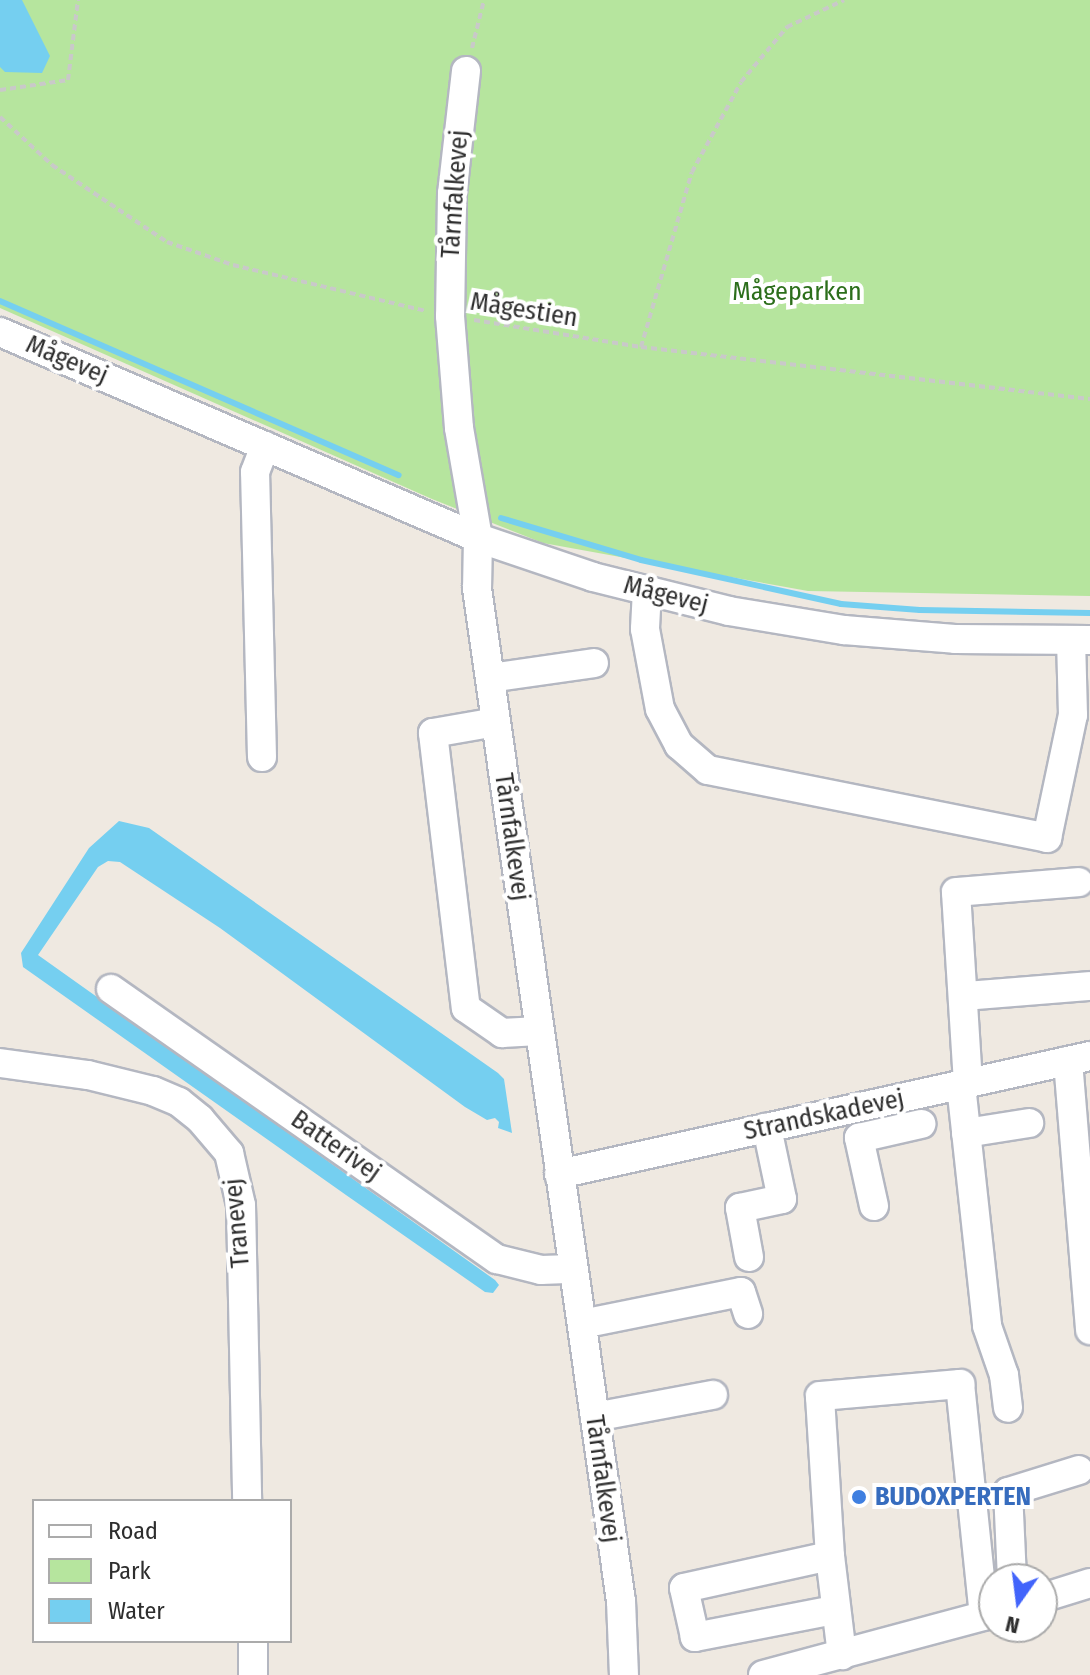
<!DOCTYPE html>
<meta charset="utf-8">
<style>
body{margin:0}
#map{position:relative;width:1090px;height:1675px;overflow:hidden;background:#efe9e1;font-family:"Fira Sans Condensed",sans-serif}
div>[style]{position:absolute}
.green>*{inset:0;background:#b6e59e}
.water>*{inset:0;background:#75cff0}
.stream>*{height:6px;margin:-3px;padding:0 3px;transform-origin:3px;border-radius:3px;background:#75cff0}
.path>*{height:4px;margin-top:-2px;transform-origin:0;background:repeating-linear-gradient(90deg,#c9c9c9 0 6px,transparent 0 10px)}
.roads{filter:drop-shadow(2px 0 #b4b7c1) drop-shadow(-2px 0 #b4b7c1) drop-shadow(0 2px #b4b7c1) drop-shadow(0 -2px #b4b7c1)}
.minor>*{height:28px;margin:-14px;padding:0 14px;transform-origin:14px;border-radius:14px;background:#fff}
.dots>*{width:22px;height:22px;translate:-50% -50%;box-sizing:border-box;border:4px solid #fff;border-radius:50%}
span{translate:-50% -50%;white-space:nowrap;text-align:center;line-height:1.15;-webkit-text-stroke:8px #fff;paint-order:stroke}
.street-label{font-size:26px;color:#2e2e2e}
.park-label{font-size:26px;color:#2c6e1b}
.shop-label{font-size:26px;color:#366cbe;font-weight:700}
.left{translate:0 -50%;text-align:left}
.legend{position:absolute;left:32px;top:1499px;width:260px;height:144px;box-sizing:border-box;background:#fff;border:2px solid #ababab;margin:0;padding:10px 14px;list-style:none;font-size:24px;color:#2e2e2e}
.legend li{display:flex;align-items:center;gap:16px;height:40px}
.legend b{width:40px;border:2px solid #ababab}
.north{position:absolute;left:978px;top:1563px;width:80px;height:80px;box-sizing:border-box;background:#fff;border:2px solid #ababab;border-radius:50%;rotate:194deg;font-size:22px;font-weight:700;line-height:32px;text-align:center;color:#2e2e2e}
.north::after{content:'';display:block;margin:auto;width:28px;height:36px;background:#4264fb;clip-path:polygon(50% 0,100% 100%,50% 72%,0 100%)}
</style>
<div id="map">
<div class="green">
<div style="clip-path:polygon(0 0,1090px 0,1090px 596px,808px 591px,543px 543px,432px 499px,0 308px)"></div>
</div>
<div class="water">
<div style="clip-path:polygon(0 0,22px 0,50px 56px,42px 73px,5px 72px,0 67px)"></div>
<div style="clip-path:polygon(119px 821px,149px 828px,498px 1073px,504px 1079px,512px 1133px,498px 1128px,499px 1122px,495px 1118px,487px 1120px,465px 1107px,220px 928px,120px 862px,108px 861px,98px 867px,38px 955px,495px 1280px,499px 1285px,493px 1293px,485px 1292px,346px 1195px,23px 967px,21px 953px,89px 848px)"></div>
</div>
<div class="stream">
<div style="left:0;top:301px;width:435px;rotate:23.6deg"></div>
<div style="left:501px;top:518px;width:146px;rotate:16.7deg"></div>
<div style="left:641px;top:560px;width:205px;rotate:12.4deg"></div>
<div style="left:841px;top:604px;width:79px;rotate:4.3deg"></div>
<div style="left:920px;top:610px;width:170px;rotate:1deg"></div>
</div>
<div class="path">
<div style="left:472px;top:48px;width:49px;rotate:-76deg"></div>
<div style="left:0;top:90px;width:69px;rotate:-8.4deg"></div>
<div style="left:68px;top:80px;width:81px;rotate:-82.9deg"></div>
<div style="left:0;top:117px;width:71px;rotate:42.7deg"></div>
<div style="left:52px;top:165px;width:138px;rotate:33.8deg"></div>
<div style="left:167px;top:242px;width:70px;rotate:19.2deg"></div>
<div style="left:233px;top:265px;width:198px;rotate:13.4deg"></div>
<div style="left:474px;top:320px;width:169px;rotate:9.2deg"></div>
<div style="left:641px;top:347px;width:452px;rotate:6.6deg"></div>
<div style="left:641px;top:347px;width:182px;rotate:-73.8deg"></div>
<div style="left:692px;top:172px;width:102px;rotate:-61.4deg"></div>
<div style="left:741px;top:82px;width:72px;rotate:-50.1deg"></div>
<div style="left:787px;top:27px;width:63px;rotate:-25.3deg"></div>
</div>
<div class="roads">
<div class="minor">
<div style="left:466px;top:71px;width:123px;rotate:96.5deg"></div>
<div style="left:452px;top:193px;width:123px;rotate:90.9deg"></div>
<div style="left:450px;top:316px;width:112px;rotate:85.4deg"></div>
<div style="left:459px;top:428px;width:112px;rotate:80.2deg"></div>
<div style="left:478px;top:538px;width:50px;rotate:91.1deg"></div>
<div style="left:477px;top:588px;width:1023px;rotate:81.91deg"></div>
<div style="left:621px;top:1601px;width:74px;rotate:87.7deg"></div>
<div style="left:0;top:332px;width:520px;rotate:23.31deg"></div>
<div style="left:478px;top:538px;width:121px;rotate:18.7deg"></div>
<div style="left:593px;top:577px;width:140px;rotate:14deg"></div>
<div style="left:729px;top:611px;width:117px;rotate:9.4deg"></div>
<div style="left:844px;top:630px;width:111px;rotate:4.6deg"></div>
<div style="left:955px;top:639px;width:135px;rotate:0.4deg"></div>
<div style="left:647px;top:590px;width:39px;rotate:93deg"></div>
<div style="left:645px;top:629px;width:81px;rotate:79.4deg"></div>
<div style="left:660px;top:709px;width:41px;rotate:62.2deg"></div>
<div style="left:679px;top:745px;width:38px;rotate:41deg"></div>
<div style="left:708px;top:770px;width:346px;rotate:11.3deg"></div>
<div style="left:1047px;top:838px;width:126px;rotate:-78.1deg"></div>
<div style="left:1073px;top:715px;width:75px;rotate:-91.5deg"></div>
<div style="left:490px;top:678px;width:105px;rotate:-8.2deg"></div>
<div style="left:496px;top:722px;width:64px;rotate:170.1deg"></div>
<div style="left:433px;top:733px;width:277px;rotate:83.2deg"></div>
<div style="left:466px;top:1008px;width:44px;rotate:34.8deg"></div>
<div style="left:502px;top:1033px;width:37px;rotate:-3deg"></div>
<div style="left:262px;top:757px;width:285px;rotate:-91.4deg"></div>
<div style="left:255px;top:472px;width:28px;rotate:-69deg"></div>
<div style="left:111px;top:989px;width:471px;rotate:35deg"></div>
<div style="left:497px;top:1259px;width:45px;rotate:14deg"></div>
<div style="left:541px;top:1270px;width:32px;rotate:-2deg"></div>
<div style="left:965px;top:996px;width:125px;rotate:-4.6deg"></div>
<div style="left:1068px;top:1061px;width:270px;rotate:85.3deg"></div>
<div style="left:0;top:1063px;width:89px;rotate:7.8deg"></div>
<div style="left:88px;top:1075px;width:67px;rotate:13.8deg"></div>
<div style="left:153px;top:1091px;width:28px;rotate:23deg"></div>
<div style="left:179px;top:1102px;width:27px;rotate:39deg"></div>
<div style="left:200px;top:1119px;width:45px;rotate:49.5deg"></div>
<div style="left:229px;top:1153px;width:53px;rotate:77deg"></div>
<div style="left:241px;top:1205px;width:296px;rotate:88.8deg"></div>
<div style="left:968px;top:1083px;width:191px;rotate:-93.6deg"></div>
<div style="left:956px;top:892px;width:123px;rotate:-4.6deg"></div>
<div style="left:961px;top:1085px;width:242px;rotate:83.8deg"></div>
<div style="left:987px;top:1326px;width:52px;rotate:70.9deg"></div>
<div style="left:1004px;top:1375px;width:33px;rotate:83deg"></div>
<div style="left:966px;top:1133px;width:64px;rotate:-9deg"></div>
<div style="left:559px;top:1174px;width:544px;rotate:-12.53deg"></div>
<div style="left:874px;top:1206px;width:70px;rotate:-102.4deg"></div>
<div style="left:859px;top:1138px;width:64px;rotate:-12.7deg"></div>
<div style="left:749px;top:1257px;width:50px;rotate:-100.4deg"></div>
<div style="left:740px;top:1208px;width:43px;rotate:-12.1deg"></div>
<div style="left:782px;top:1199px;width:73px;rotate:-101.9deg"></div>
<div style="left:582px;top:1324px;width:162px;rotate:-11.4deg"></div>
<div style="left:741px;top:1292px;width:23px;rotate:72deg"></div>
<div style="left:595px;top:1417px;width:120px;rotate:-10.6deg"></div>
<div style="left:830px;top:1556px;width:160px;rotate:-93.6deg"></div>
<div style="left:820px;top:1396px;width:141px;rotate:-4.9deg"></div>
<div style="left:960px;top:1384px;width:233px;rotate:84.1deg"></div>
<div style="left:1012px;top:1579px;width:87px;rotate:-92.6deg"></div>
<div style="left:1008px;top:1492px;width:74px;rotate:-17.2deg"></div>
<div style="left:1042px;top:1598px;width:50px;rotate:-17.4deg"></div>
<div style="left:834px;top:1610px;width:142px;rotate:169deg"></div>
<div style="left:695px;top:1637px;width:50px;rotate:-102.7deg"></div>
<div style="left:684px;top:1588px;width:149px;rotate:-12.4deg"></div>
<div style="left:830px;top:1556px;width:100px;rotate:83.1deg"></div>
<div style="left:253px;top:1675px;width:34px;rotate:-90deg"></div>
<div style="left:763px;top:1675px;width:239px;rotate:-15deg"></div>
</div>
</div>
<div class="dots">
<div style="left:859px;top:1497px;background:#3f7fe0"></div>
</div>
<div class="street-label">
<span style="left:455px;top:194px;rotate:-86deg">Tårnfalkevej</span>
<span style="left:524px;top:310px;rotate:9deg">Mågestien</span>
<span style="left:67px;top:360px;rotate:23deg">Mågevej</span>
<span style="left:666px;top:595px;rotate:14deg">Mågevej</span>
<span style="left:512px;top:837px;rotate:82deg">Tårnfalkevej</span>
<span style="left:824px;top:1115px;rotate:-12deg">Strandskadevej</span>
<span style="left:336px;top:1146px;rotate:35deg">Batterivej</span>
<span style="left:237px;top:1223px;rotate:-95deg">Tranevej</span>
<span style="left:603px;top:1479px;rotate:82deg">Tårnfalkevej</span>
</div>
<div class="park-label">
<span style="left:797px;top:292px">Mågeparken</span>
</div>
<div class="shop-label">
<span class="left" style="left:875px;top:1497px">BUDOXPERTEN</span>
</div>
<ul class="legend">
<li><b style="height:10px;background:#fff"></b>Road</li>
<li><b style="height:22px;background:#b6e59e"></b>Park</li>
<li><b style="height:22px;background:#75cff0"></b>Water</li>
</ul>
<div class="north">N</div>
</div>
